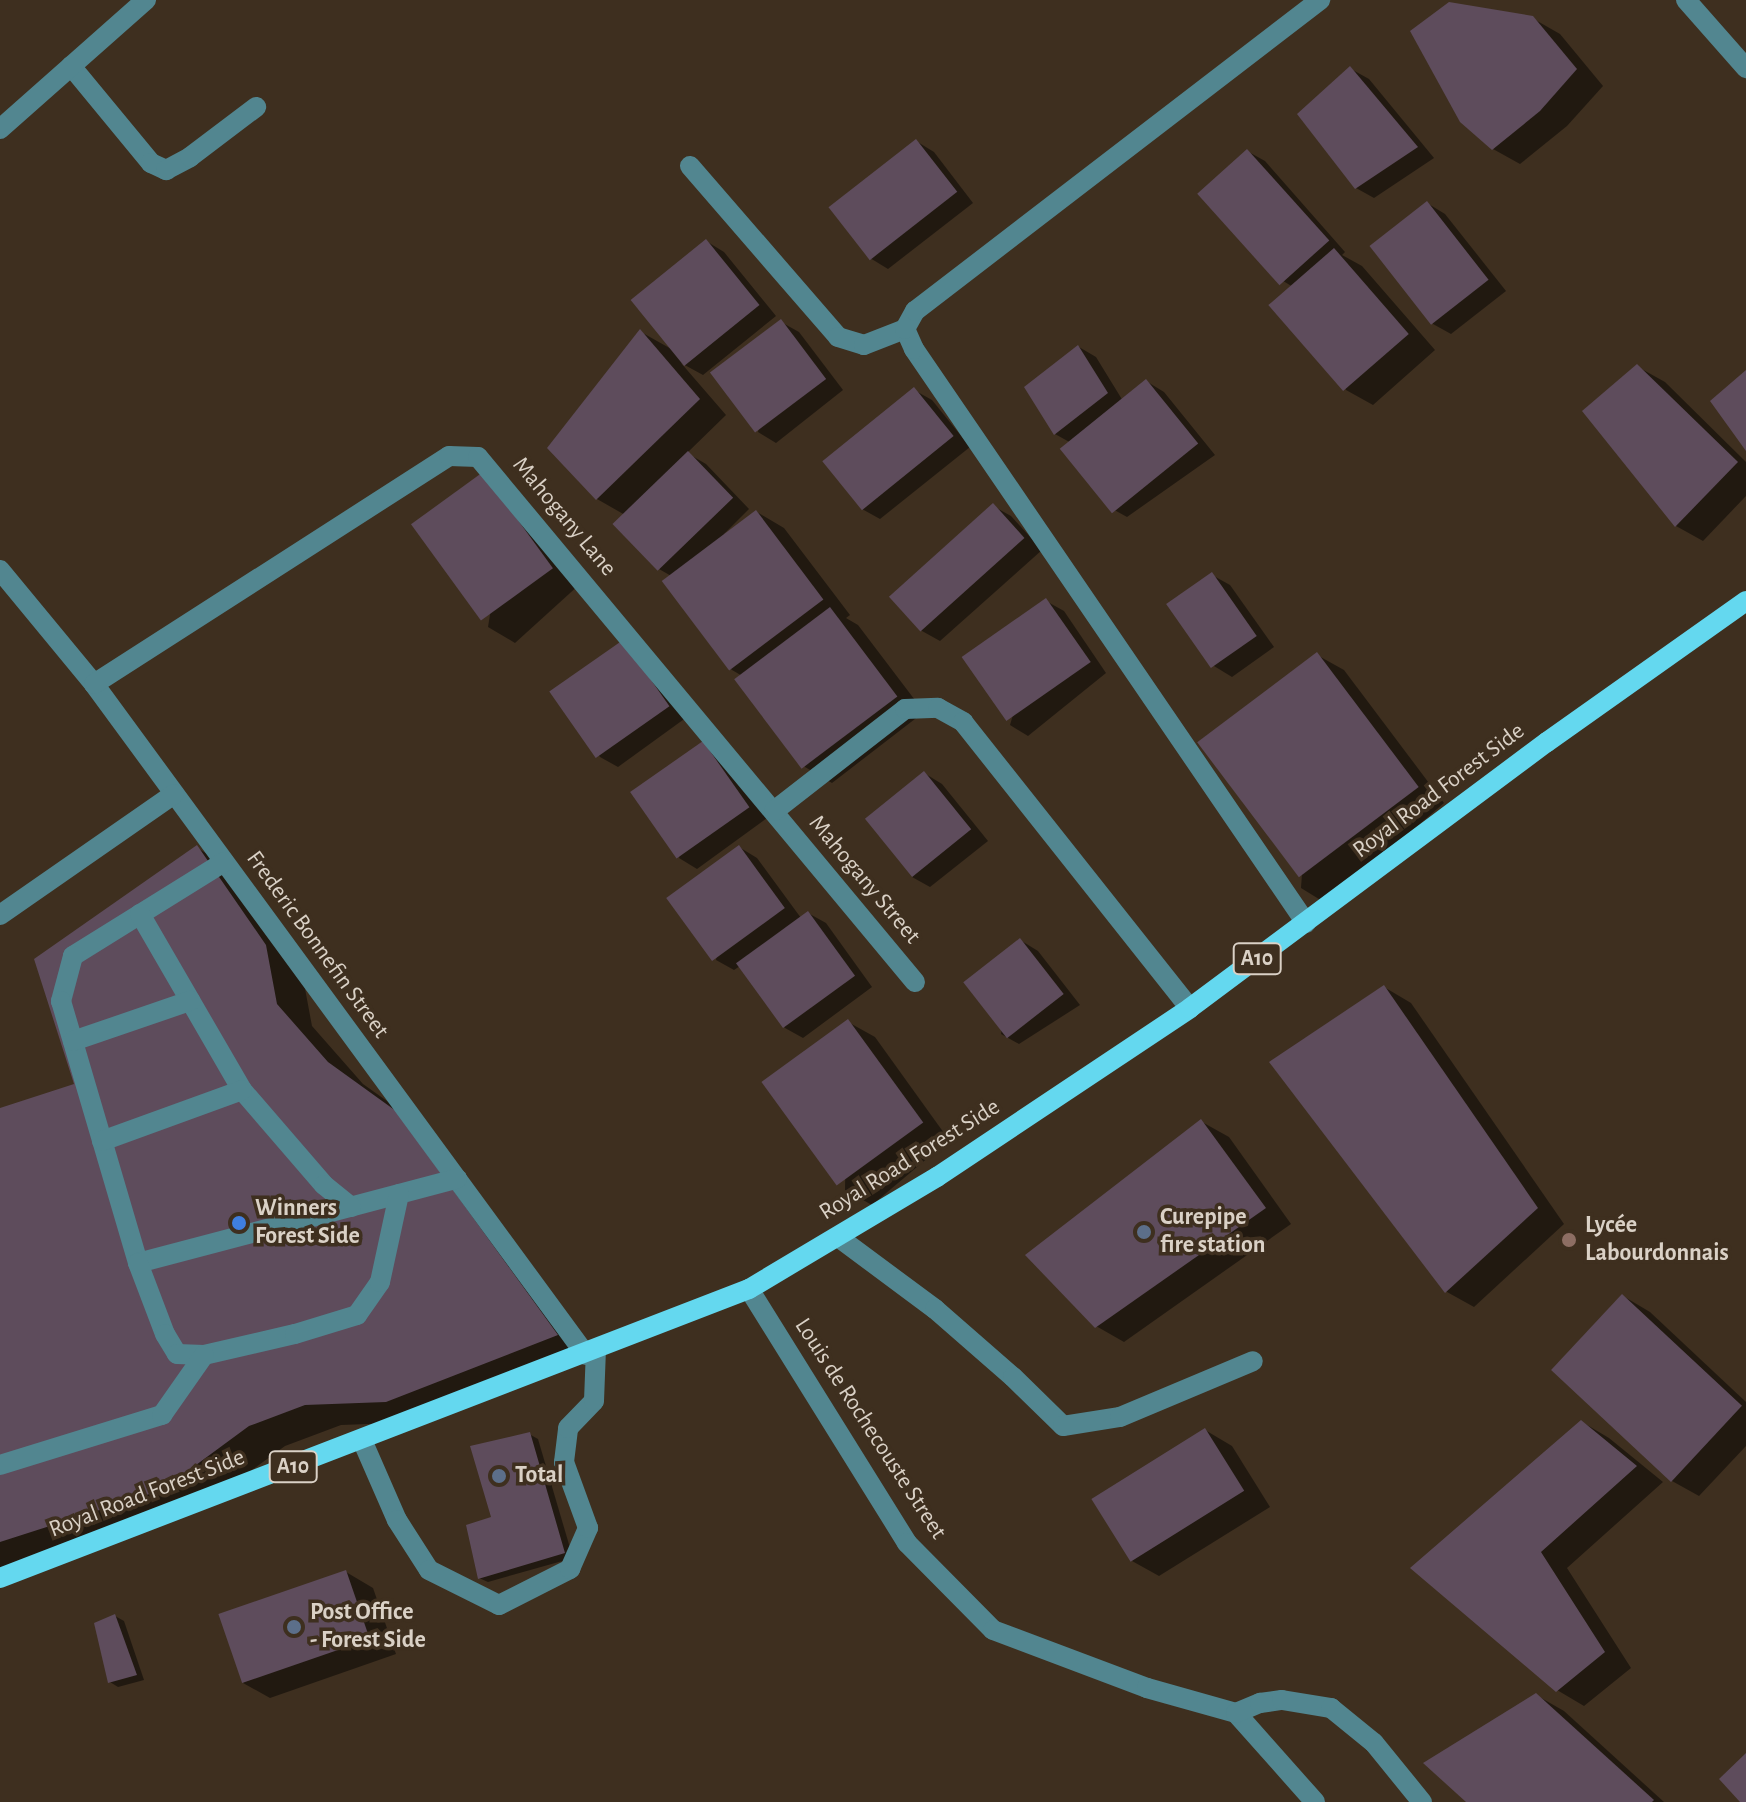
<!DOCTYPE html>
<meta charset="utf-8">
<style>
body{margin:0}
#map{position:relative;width:1746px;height:1802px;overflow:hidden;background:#3e2f1f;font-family:"Alegreya Sans",sans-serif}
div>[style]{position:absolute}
.shadow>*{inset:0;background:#0007}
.building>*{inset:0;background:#5e4c5c;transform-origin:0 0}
.minor>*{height:20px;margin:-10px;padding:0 10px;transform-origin:10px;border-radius:10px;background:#528690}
.major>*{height:20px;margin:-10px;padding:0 10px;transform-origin:10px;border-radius:10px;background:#64d8ef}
.dots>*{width:22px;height:22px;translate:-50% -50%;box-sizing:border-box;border:4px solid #3e2f1f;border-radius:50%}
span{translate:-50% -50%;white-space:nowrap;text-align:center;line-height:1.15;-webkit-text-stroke:7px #3e2f1f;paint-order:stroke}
.shield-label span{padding:2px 6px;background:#3e2f1f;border:2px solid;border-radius:6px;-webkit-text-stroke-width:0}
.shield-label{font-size:22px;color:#dad1c6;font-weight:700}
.street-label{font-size:24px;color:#dad1c6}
.poi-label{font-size:24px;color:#dad1c6;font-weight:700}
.left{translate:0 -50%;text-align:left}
</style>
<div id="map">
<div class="shadow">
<div style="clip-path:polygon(1532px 18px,1560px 34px,1603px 86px,1567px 126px,1520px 164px,1493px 149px)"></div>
<div style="clip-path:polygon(1351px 69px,1369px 79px,1434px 158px,1374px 198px,1356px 188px)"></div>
<div style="clip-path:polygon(916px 141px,934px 152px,973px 203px,888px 269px,870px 258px)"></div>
<div style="clip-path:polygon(1247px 151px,1265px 161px,1345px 252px,1342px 255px,1362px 266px,1435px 350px,1373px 405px,1346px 390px,1293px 287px,1280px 279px)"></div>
<div style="clip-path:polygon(1427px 203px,1445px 214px,1506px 291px,1451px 334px,1433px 324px,1373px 247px)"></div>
<div style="clip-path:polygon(706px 241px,724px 252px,776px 316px,703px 375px,681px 363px,726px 415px,687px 453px,706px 464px,749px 509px,724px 534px,726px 536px,757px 512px,784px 528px,850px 615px,846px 618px,858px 625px,924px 712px,832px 783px,805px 767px,744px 677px,732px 670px,665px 584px,673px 577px,659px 569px,625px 515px,597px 499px,550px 448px,641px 332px,673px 350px)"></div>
<div style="clip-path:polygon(781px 322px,799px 332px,843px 390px,776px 443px,758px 432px)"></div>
<div style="clip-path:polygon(1079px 347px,1096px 357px,1123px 401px,1146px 381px,1164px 392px,1215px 455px,1127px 517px,1109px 507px,1073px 444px,1055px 434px)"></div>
<div style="clip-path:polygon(1638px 367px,1665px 382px,1746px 462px,1746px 496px,1703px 541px,1676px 526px,1585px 412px)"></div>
<div style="clip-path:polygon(914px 390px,932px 400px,970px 447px,880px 519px,862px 509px)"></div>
<div style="clip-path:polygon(510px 490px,580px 584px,515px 643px,488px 627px)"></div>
<div style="clip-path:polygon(993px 506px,1011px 516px,1042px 550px,940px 641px,922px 631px,892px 598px)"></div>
<div style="clip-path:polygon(1212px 575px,1230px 585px,1274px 647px,1232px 677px,1214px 666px)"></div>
<div style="clip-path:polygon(1046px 601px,1064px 611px,1106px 673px,1028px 736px,1010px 725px)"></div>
<div style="clip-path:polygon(623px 643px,687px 717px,618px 767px,600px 757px,553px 693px)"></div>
<div style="clip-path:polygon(1317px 655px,1344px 670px,1444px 803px,1327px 904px,1301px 888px)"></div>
<div style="clip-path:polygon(703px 744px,721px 754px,767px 818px,697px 869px,679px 858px)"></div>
<div style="clip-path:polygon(924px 773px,942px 784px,988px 841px,930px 887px,912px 877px)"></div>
<div style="clip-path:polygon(739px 847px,757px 858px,801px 918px,808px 913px,826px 923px,872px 987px,803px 1038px,785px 1028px,740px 966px,734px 970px,716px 960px)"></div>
<div style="clip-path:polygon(197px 848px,232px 868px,301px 967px,312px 1026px,363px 1084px,432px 1133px,592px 1356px,423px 1422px,341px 1425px,285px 1446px,198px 1509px,0 1573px,0 1110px,76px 1085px)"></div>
<div style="clip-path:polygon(1020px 940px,1038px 951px,1080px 1005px,1019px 1044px,1001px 1034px)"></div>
<div style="clip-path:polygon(1384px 987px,1411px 1003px,1564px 1224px,1474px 1307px,1447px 1292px,1272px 1063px)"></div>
<div style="clip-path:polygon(848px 1022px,875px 1037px,949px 1140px,872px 1205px,845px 1190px)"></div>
<div style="clip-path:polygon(1202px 1122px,1229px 1137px,1291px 1224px,1124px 1342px,1096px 1326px)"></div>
<div style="clip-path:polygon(1623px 1296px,1650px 1312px,1746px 1402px,1746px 1446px,1699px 1496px,1672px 1481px)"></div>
<div style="clip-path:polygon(1582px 1422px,1609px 1438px,1663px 1482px,1567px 1568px,1631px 1668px,1584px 1706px,1557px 1690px,1413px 1568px)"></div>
<div style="clip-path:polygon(1205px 1430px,1232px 1446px,1270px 1507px,1159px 1576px,1132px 1561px)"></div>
<div style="clip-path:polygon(529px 1434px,538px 1439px,573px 1558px,488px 1582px,479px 1578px,493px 1518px)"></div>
<div style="clip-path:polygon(346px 1572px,373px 1588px,396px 1654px,270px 1698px,243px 1683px)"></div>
<div style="clip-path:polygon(115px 1616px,124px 1621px,144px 1680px,118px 1687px,110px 1682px)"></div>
<div style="clip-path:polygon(1536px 1695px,1564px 1711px,1664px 1802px,1469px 1802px)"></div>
</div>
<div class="building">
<div style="clip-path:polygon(1449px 2px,1533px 16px,1577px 69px,1540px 111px,1492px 150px,1460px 122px,1410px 31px)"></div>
<div style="clip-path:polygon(1350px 66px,1418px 147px,1355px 189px,1297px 114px)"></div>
<div style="left:916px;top:139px;width:67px;height:111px;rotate:52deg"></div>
<div style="left:1247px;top:149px;width:123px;height:67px;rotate:48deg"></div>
<div style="left:1427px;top:201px;width:100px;height:73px;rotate:52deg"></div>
<div style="left:706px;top:239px;width:85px;height:97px;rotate:51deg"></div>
<div style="left:1334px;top:248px;width:114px;height:87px;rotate:49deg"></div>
<div style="left:781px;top:319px;width:75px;height:89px;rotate:53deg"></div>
<div style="clip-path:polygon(640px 329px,700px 399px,596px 500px,547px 448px)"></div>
<div style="clip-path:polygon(1078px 345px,1108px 393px,1054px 435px,1024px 387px)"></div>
<div style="clip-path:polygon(1637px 364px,1738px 462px,1675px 527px,1582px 411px)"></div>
<div style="clip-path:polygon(1746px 370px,1746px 451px,1710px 401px)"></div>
<div style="left:1146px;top:379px;width:83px;height:111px;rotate:51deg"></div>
<div style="left:914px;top:387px;width:63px;height:118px;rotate:51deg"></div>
<div style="left:688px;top:451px;width:65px;height:105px;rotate:46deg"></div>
<div style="left:483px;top:472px;width:119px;height:89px;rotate:54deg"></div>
<div style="left:993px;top:503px;width:47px;height:140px;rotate:48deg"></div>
<div style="left:756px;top:510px;width:112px;height:118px;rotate:53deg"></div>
<div style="left:1212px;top:572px;width:78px;height:56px;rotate:55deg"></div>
<div style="left:1046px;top:598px;width:78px;height:103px;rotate:55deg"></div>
<div style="left:830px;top:607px;width:112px;height:120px;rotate:53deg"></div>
<div style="left:623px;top:640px;width:81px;height:90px;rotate:55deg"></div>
<div style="left:1317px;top:652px;width:169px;height:150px;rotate:53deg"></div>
<div style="left:703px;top:741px;width:81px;height:89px;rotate:55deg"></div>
<div style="left:924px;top:771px;width:75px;height:76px;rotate:51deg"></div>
<div style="clip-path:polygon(197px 845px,266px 945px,277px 1004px,328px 1062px,396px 1111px,558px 1335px,386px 1402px,305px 1405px,249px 1426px,162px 1490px,0 1542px,0 1108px,74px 1084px,34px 959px)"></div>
<div style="left:739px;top:845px;width:78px;height:90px;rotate:54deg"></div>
<div style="left:808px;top:911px;width:80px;height:89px;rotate:54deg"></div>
<div style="left:1020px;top:938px;width:71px;height:72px;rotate:52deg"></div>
<div style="clip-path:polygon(1384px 985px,1538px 1208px,1445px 1293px,1269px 1062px)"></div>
<div style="left:848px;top:1019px;width:128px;height:107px;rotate:54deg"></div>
<div style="clip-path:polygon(1201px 1119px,1266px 1208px,1095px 1328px,1025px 1255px)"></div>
<div style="left:1622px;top:1294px;width:164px;height:104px;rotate:43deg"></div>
<div style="clip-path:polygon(1581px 1420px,1637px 1466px,1541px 1552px,1605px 1652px,1556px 1692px,1410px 1568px)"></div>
<div style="left:1205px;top:1428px;width:74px;height:134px;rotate:58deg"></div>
<div style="clip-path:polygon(530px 1432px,565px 1553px,478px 1579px,466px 1525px,491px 1517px,470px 1446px)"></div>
<div style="left:346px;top:1570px;width:73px;height:135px;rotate:71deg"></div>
<div style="clip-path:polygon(115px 1614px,137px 1675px,108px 1683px,94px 1623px)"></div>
<div style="clip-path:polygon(1536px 1693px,1654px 1800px,1652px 1802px,1466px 1802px,1423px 1763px)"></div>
<div style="clip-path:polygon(1746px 1753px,1746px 1802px,1740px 1802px,1719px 1779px)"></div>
</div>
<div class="minor">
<div style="left:1686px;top:0;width:91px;rotate:48.6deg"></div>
<div style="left:71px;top:66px;width:126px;rotate:50.5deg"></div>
<div style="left:151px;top:163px;width:17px;rotate:25deg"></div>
<div style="left:166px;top:170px;width:27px;rotate:-28deg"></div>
<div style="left:190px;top:157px;width:83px;rotate:-37.1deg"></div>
<div style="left:0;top:129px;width:195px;rotate:-41.5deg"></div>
<div style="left:690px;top:166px;width:226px;rotate:49.1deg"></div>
<div style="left:838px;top:337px;width:27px;rotate:17deg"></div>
<div style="left:864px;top:345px;width:44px;rotate:-21.3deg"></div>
<div style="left:0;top:570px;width:148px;rotate:50.5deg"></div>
<div style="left:94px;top:684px;width:832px;rotate:53.75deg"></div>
<div style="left:94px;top:684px;width:422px;rotate:-32.7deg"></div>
<div style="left:449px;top:456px;width:29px;rotate:2deg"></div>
<div style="left:478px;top:457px;width:683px;rotate:50.23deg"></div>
<div style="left:774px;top:811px;width:166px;rotate:-37.9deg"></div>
<div style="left:905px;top:709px;width:33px;rotate:-2deg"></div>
<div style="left:938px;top:708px;width:29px;rotate:29deg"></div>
<div style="left:963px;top:722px;width:365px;rotate:51.6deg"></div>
<div style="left:224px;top:862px;width:178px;rotate:148.1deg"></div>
<div style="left:73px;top:956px;width:47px;rotate:104.9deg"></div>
<div style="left:61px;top:1001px;width:273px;rotate:73.6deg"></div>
<div style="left:138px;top:1263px;width:330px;rotate:-14.8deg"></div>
<div style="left:140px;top:914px;width:203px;rotate:59.9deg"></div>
<div style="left:242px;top:1090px;width:125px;rotate:49.2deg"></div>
<div style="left:324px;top:1185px;width:35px;rotate:39deg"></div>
<div style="left:0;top:915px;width:212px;rotate:-34.8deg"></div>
<div style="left:1306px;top:923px;width:695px;rotate:-124.33deg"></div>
<div style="left:914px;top:349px;width:22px;rotate:-114deg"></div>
<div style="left:905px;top:329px;width:21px;rotate:-61deg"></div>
<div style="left:915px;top:311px;width:511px;rotate:-37.52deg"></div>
<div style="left:73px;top:1041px;width:124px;rotate:-18.9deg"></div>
<div style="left:102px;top:1141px;width:149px;rotate:-20deg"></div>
<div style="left:838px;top:1237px;width:121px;rotate:36.6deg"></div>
<div style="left:935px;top:1309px;width:103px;rotate:41.1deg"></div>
<div style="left:1013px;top:1377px;width:70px;rotate:44.4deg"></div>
<div style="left:1063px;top:1426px;width:58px;rotate:-9deg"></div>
<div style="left:1120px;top:1417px;width:144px;rotate:-22.8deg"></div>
<div style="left:138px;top:1263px;width:76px;rotate:69.2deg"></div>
<div style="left:165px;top:1334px;width:23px;rotate:59deg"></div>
<div style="left:177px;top:1354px;width:27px;rotate:2deg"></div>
<div style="left:204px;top:1355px;width:93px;rotate:-13deg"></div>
<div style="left:295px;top:1334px;width:65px;rotate:-17deg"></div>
<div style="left:357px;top:1315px;width:40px;rotate:-55.1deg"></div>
<div style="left:380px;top:1282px;width:90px;rotate:-77.8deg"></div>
<div style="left:749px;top:1289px;width:299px;rotate:58.1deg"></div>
<div style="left:907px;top:1543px;width:122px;rotate:45.3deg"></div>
<div style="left:993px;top:1630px;width:165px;rotate:20.6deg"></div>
<div style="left:1147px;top:1688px;width:92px;rotate:15.7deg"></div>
<div style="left:1236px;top:1713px;width:119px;rotate:48.4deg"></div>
<div style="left:362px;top:1440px;width:87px;rotate:66.4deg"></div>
<div style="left:397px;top:1520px;width:59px;rotate:57.4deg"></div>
<div style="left:429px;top:1570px;width:78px;rotate:26.6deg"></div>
<div style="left:499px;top:1605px;width:80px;rotate:-26.9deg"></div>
<div style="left:570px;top:1569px;width:45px;rotate:-66.3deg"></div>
<div style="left:588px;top:1528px;width:70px;rotate:-110deg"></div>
<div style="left:564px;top:1462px;width:34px;rotate:-83deg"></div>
<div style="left:568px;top:1428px;width:37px;rotate:-46deg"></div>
<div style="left:594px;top:1401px;width:51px;rotate:-87.8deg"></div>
<div style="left:0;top:1465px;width:170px;rotate:-17.2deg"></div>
<div style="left:162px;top:1415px;width:73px;rotate:-55deg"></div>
<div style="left:1236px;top:1713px;width:26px;rotate:-23deg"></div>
<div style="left:1260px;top:1703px;width:22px;rotate:-8deg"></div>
<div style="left:1282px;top:1700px;width:50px;rotate:9.3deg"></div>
<div style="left:1331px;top:1708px;width:55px;rotate:39.1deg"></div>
<div style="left:1374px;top:1743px;width:76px;rotate:50.9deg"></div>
</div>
<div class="major">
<div style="left:0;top:1578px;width:803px;rotate:-21.1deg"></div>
<div style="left:749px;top:1289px;width:219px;rotate:-30.8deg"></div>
<div style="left:937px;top:1177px;width:304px;rotate:-33.7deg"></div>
<div style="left:1190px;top:1008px;width:445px;rotate:-36.7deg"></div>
<div style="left:1547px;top:742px;width:244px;rotate:-35.3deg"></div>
</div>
<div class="dots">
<div style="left:239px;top:1223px;background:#3f7fe0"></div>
<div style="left:1144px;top:1232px;background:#5c6f8a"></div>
<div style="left:1569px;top:1240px;background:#8d6e63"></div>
<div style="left:499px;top:1476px;background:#5c6f8a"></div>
<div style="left:294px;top:1627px;background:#5c6f8a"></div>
</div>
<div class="shield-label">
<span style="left:1257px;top:959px">A10</span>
<span style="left:293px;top:1467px">A10</span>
</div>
<div class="street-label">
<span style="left:564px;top:517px;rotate:50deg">Mahogany Lane</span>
<span style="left:1439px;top:791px;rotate:-37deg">Royal Road Forest Side</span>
<span style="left:864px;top:880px;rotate:50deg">Mahogany Street</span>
<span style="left:317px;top:945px;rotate:54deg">Frederic Bonnefin Street</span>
<span style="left:910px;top:1160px;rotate:-32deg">Royal Road Forest Side</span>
<span style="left:870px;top:1429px;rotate:57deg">Louis de Rochecouste Street</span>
<span style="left:147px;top:1494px;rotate:-21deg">Royal Road Forest Side</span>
</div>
<div class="poi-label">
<span class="left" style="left:255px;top:1223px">Winners<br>Forest Side</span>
<span class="left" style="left:1160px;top:1232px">Curepipe<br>fire station</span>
<span class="left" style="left:1585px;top:1240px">Lycée<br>Labourdonnais</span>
<span class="left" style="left:515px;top:1476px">Total</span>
<span class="left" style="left:310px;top:1627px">Post Office<br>- Forest Side</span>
</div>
</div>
